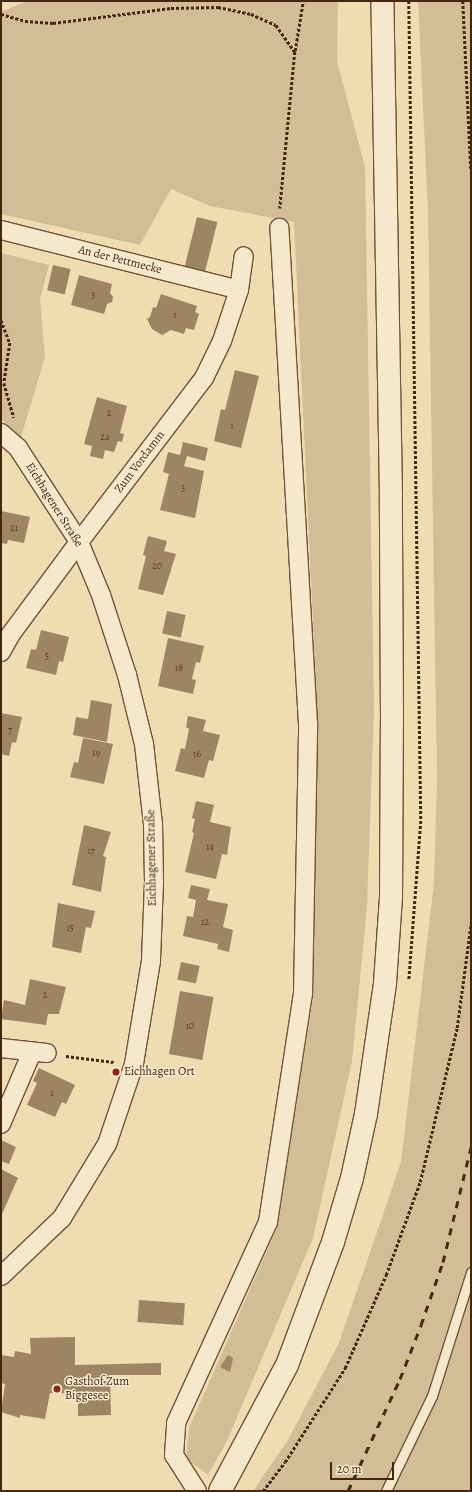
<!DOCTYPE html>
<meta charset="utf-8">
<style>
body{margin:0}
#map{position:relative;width:472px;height:1492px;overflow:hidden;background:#efdcb1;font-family:Alegreya,serif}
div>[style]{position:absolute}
.green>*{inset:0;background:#d2bd96}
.building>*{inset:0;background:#9d8564;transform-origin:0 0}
.path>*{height:2.5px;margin-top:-1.25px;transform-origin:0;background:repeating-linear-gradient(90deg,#452611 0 3px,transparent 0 5px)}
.roads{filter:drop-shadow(1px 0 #705439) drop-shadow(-1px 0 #705439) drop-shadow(0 1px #705439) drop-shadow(0 -1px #705439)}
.lane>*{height:9px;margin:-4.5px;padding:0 4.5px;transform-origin:4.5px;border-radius:4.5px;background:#f5e8cc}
.street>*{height:18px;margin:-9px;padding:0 9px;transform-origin:9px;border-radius:9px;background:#f5e8cc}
.secondary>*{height:22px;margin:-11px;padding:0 11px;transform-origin:11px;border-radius:11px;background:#f5e8cc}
.rail>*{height:3px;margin-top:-1.5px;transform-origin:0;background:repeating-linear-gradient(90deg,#452611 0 7px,transparent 0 14px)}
.dots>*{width:11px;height:11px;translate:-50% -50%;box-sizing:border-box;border:2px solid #f5e8cc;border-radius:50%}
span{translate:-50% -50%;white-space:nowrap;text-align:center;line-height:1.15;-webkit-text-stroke:3px #f5e8cc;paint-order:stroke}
.number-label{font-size:10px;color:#5b3e26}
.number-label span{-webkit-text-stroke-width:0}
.street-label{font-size:12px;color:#452611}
.poi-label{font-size:12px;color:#452611}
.left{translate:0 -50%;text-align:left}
.frame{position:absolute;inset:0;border:2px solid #452611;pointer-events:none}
.scale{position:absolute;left:330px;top:1462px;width:64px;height:18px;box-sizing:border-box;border:2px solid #452611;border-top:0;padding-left:5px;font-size:12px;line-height:14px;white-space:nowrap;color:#452611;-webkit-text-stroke:3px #f5e8cc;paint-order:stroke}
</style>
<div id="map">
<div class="green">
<div style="clip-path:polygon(27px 1px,338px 1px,337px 61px,365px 167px,374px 710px,367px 907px,352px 1061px,313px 1238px,227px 1441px,208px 1475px,186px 1458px,189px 1428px,277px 1228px,313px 998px,318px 728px,294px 222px,210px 206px,171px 189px,140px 245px,1px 214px,1px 12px)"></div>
<div style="clip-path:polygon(418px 1px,471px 1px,471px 1491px,253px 1491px,288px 1440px,339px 1343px,401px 1162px,434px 883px,437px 778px,428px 212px)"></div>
<div style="clip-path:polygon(1px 253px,49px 265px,40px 299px,45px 357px,21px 437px,1px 419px)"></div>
</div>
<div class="building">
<div style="left:197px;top:217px;width:21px;height:53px;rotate:14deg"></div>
<div style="left:53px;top:265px;width:18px;height:26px;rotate:13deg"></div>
<div style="clip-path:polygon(79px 275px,112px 284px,110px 293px,113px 297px,112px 302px,107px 304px,104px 314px,71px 305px)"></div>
<div style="clip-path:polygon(161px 294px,197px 306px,195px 312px,199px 314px,194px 330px,186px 328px,184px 334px,171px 330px,162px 335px,152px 329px,147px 319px,150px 317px,153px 307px,156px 308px)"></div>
<div style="clip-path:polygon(235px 370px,259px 376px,241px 448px,214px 441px,221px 409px,225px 410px)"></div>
<div style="clip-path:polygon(97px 397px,127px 406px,120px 433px,124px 434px,122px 442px,118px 441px,114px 452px,105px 450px,103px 459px,90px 456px,92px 446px,84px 444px)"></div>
<div style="clip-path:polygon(183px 442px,208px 448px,205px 461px,187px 456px,184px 466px,204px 471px,195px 518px,160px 510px,169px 474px,163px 472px,168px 452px,180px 455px)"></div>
<div style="clip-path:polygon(1px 511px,30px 517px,24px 543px,8px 540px,7px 544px,1px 543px)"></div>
<div style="clip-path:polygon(148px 536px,167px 541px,164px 551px,176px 554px,163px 595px,138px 589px,146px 556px,143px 555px)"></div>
<div style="left:167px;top:611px;width:19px;height:23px;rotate:12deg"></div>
<div style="clip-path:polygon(41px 630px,69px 637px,63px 662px,59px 661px,56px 675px,26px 668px,31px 649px,36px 650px)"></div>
<div style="clip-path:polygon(168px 638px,204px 646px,200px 663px,196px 662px,192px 679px,196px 680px,193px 694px,158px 686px)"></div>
<div style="clip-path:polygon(91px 700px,112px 704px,107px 742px,73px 735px,76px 717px,88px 719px)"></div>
<div style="clip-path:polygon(1px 713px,22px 717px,16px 743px,12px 742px,9px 756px,1px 754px)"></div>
<div style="clip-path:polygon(188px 716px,206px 720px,203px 731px,220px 735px,213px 761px,209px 760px,204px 778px,175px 771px,181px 748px,185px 749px,189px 729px,186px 727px)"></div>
<div style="clip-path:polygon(83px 738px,113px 744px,104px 784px,70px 777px,74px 762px,78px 763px)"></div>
<div style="clip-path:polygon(196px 801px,214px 805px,210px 822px,231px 827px,227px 855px,222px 854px,216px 879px,185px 872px,194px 833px,192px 832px,195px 819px,192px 818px)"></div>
<div style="clip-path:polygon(84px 825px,111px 832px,103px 856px,106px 857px,101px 892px,72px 885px)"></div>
<div style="clip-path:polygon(191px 885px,210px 889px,207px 900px,228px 904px,223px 927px,233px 930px,229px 952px,217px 949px,218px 944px,183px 936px,187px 916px,193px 917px,196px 900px,188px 898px)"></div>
<div style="clip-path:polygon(58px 903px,95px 911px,91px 928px,86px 927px,81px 953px,52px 947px)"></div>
<div style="left:181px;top:962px;width:19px;height:18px;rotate:12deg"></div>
<div style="clip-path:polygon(30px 979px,66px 987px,59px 1014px,48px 1014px,46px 1025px,1px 1019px,4px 1000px,25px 1005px)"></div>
<div style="left:180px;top:991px;width:34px;height:64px;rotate:10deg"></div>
<div style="clip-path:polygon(39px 1068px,75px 1085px,66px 1104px,62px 1102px,55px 1117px,27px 1105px,37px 1083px,33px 1081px)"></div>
<div style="clip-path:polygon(1px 1140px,16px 1147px,9px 1164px,1px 1161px)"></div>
<div style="clip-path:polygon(1px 1169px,18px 1178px,2px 1214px,1px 1214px)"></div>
<div style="left:139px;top:1300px;width:46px;height:22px;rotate:4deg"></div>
<div style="clip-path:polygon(75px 1337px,75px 1365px,161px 1363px,161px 1375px,110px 1375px,111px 1415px,78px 1416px,78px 1393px,50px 1393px,45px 1419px,20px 1415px,20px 1418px,1px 1412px,5px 1384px,1px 1383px,1px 1355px,14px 1357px,15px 1351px,31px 1354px,30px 1338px)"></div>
<div style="clip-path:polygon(228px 1355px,233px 1358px,230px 1372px,220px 1367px)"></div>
</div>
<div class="path">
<div style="left:409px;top:1px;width:820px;rotate:89.16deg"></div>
<div style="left:421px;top:821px;width:159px;rotate:94.3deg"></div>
<div style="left:463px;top:1px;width:169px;rotate:87.3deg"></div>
<div style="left:1px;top:14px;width:25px;rotate:16deg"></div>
<div style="left:25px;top:21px;width:28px;rotate:4deg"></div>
<div style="left:53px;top:23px;width:119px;rotate:-7.2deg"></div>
<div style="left:171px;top:8px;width:47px;rotate:-1.2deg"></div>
<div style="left:218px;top:7px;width:34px;rotate:12deg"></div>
<div style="left:251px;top:14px;width:27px;rotate:24deg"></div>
<div style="left:276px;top:25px;width:33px;rotate:55deg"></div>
<div style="left:295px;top:52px;width:157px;rotate:95.5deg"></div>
<div style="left:295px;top:51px;width:51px;rotate:-80.9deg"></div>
<div style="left:1px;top:320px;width:25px;rotate:69deg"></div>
<div style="left:10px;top:343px;width:40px;rotate:98.5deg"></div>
<div style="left:4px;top:383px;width:36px;rotate:74deg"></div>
<div style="left:66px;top:1056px;width:48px;rotate:7.1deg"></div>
<div style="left:263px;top:1491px;width:36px;rotate:-53deg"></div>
<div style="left:285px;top:1462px;width:112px;rotate:-57.4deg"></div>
<div style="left:345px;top:1368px;width:102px;rotate:-66.2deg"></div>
<div style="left:386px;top:1275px;width:99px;rotate:-69.9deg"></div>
<div style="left:420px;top:1182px;width:158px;rotate:-76.5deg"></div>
<div style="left:457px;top:1028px;width:106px;rotate:-82.4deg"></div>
</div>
<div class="roads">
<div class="lane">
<div style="left:386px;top:1491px;width:106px;rotate:-64.2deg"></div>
<div style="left:432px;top:1396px;width:130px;rotate:-72.5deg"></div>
</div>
<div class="street">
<div style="left:1px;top:230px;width:245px;rotate:14.1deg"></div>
<div style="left:1px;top:433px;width:23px;rotate:41deg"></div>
<div style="left:18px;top:448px;width:112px;rotate:57deg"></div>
<div style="left:79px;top:542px;width:57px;rotate:67.5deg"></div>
<div style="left:101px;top:595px;width:84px;rotate:72deg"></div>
<div style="left:127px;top:675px;width:71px;rotate:76.2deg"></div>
<div style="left:144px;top:744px;width:81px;rotate:83.6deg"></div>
<div style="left:153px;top:824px;width:58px;rotate:89deg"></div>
<div style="left:154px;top:882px;width:79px;rotate:92.2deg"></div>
<div style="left:151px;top:961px;width:104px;rotate:99.4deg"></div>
<div style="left:134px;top:1064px;width:84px;rotate:108.6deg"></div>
<div style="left:107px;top:1144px;width:87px;rotate:121.3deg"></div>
<div style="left:62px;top:1218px;width:84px;rotate:136.4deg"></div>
<div style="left:1px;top:652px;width:21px;rotate:-61deg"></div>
<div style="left:11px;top:634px;width:114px;rotate:-53.5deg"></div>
<div style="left:79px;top:542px;width:206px;rotate:-52.7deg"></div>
<div style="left:204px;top:378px;width:41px;rotate:-64.1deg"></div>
<div style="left:222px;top:341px;width:54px;rotate:-71.6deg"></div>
<div style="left:239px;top:290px;width:34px;rotate:-82deg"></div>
<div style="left:1px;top:1048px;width:46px;rotate:6.2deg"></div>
<div style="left:1px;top:1124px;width:78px;rotate:-66.7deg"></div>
<div style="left:197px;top:1491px;width:43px;rotate:-122.6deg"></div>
<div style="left:174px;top:1455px;width:32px;rotate:-86deg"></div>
<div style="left:176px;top:1423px;width:221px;rotate:-65.4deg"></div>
<div style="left:268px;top:1222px;width:231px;rotate:-81.3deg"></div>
<div style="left:303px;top:994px;width:270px;rotate:-88.9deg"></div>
<div style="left:308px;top:724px;width:497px;rotate:-93.3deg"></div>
</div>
<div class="secondary">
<div style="left:220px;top:1491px;width:143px;rotate:-62deg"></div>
<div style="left:287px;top:1365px;width:131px;rotate:-69.5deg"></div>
<div style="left:333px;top:1242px;width:67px;rotate:-73.5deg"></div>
<div style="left:352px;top:1178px;width:66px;rotate:-77.7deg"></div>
<div style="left:366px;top:1114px;width:132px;rotate:-81.7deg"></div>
<div style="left:385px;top:983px;width:86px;rotate:-86deg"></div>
<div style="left:391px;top:897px;width:176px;rotate:-89.7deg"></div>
<div style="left:392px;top:721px;width:226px;rotate:-90.3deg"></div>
<div style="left:391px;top:495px;width:494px;rotate:-91deg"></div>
</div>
</div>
<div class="rail">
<div style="left:348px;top:1491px;width:123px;rotate:-65.1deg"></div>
<div style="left:400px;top:1379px;width:58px;rotate:-68.7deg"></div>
<div style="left:421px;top:1325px;width:67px;rotate:-70.8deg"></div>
<div style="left:443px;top:1262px;width:118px;rotate:-76.3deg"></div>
</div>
<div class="dots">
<div style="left:116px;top:1072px;background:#8f2418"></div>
<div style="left:57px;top:1389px;background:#8f2418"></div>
</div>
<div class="number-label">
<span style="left:93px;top:295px">3</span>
<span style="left:175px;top:315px">1</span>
<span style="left:109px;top:413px">2</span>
<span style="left:232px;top:426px">1</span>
<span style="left:105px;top:437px">2a</span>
<span style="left:183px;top:488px">3</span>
<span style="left:14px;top:528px">21</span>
<span style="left:157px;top:566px">20</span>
<span style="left:47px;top:656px">5</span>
<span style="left:179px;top:668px">18</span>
<span style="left:10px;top:730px">7</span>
<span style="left:96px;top:753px">19</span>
<span style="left:197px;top:754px">16</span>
<span style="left:210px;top:847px">14</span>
<span style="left:91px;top:851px">17</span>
<span style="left:205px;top:922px">12</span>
<span style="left:70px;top:928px">15</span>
<span style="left:45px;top:995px">2</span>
<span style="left:190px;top:1026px">10</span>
<span style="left:52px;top:1093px">1</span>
</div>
<div class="street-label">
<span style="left:120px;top:260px;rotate:14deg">An der Pettmecke</span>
<span style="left:140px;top:462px;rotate:-53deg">Zum Vordamm</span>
<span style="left:54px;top:505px;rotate:58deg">Eichhagener Straße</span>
<span style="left:152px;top:858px;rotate:-91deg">Eichhagener Straße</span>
</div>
<div class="poi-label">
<span class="left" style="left:124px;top:1072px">Eichhagen Ort</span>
<span class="left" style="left:65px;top:1389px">Gasthof Zum<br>Biggesee</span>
</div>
<div class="frame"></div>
<div class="scale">20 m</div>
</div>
